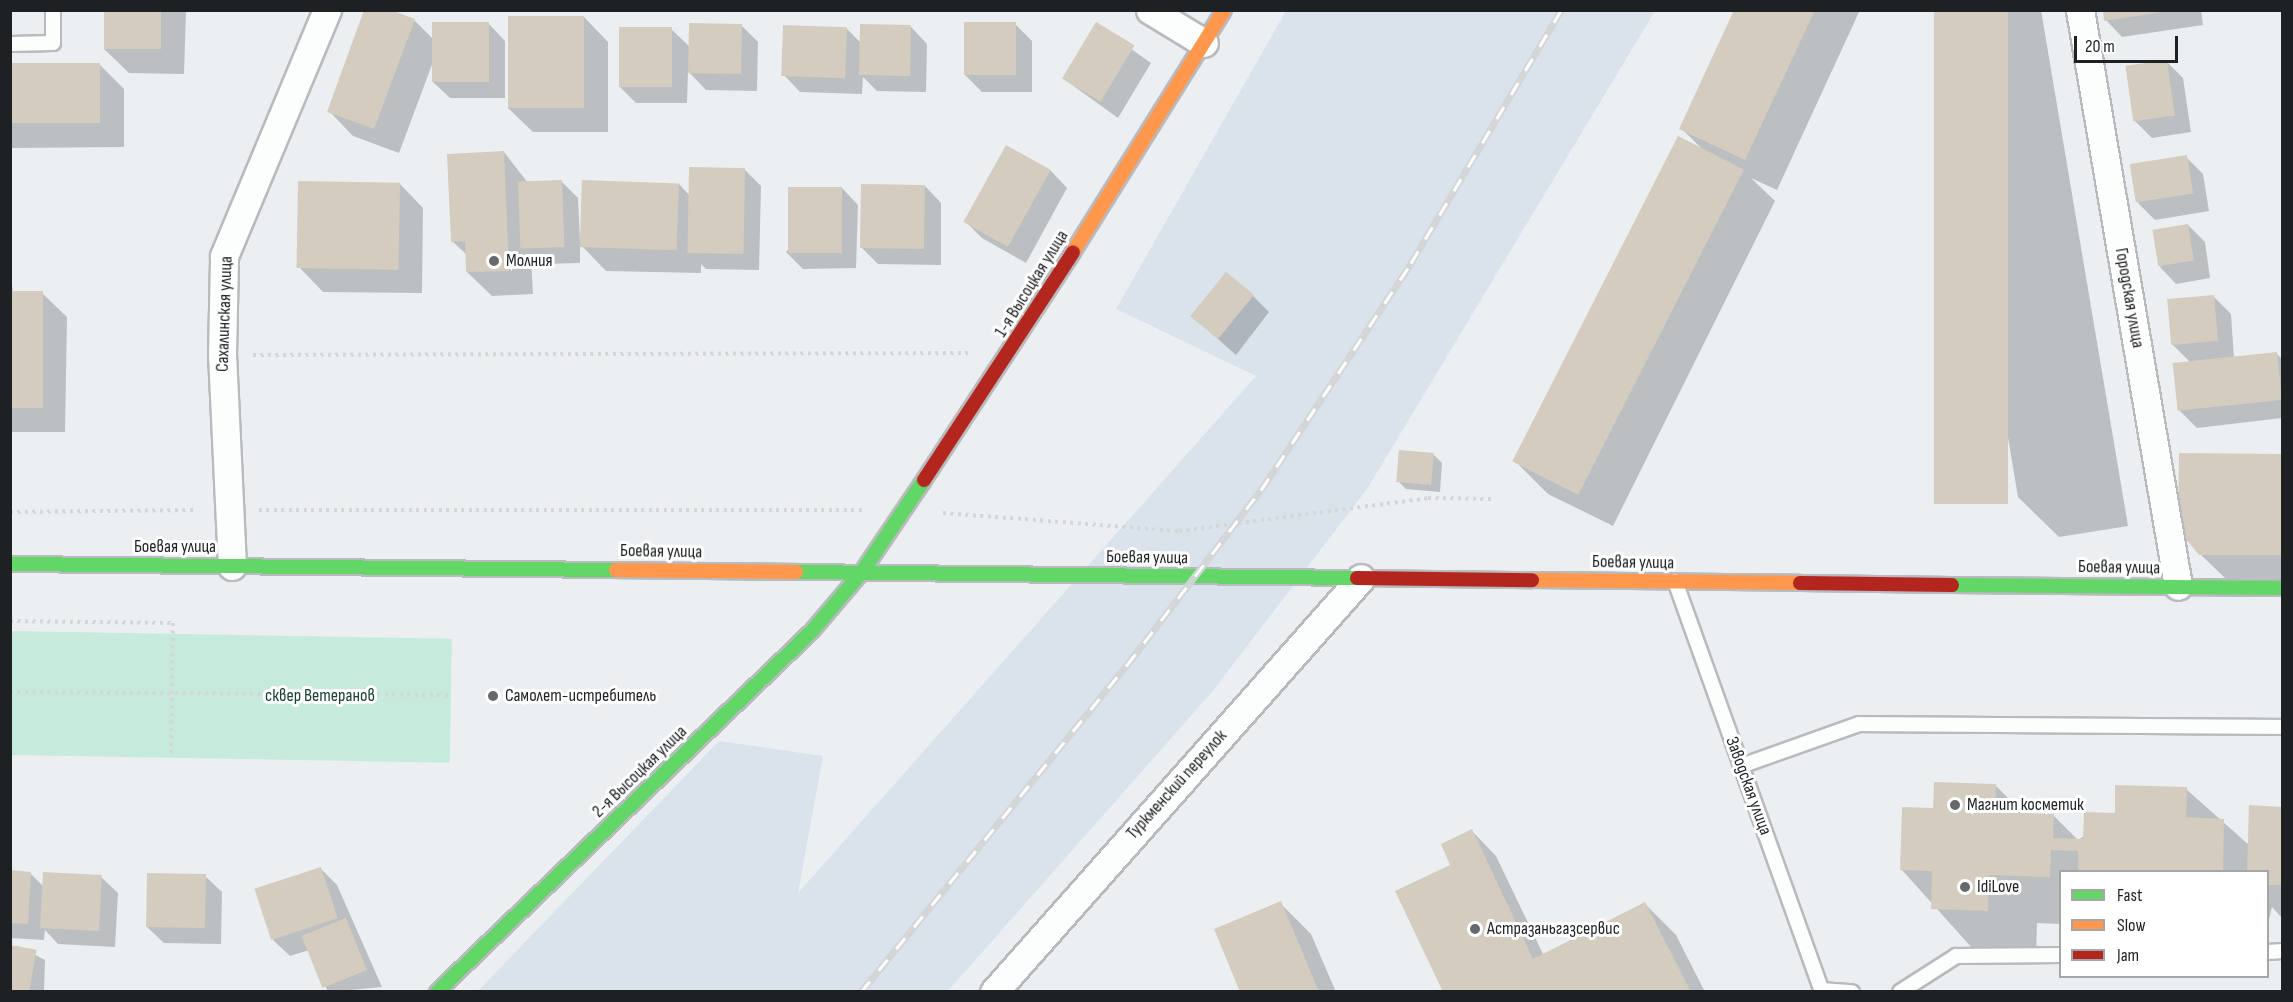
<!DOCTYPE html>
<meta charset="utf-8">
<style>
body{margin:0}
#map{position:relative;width:2293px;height:1002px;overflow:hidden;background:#eceff2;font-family:"Sofia Sans Condensed",sans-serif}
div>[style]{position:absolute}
.built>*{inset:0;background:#dae3eb}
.green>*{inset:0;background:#c6ebdd;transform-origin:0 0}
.shadow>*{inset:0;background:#0003}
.building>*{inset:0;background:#d4cdbf;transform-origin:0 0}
.path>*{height:4px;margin-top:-2px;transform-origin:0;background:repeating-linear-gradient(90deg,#d4d6d7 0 3px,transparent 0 7.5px)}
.roads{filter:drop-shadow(2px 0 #b8babd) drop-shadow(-2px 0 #b8babd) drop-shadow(0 2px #b8babd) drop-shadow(0 -2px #b8babd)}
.lane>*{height:14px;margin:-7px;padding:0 7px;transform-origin:7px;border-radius:7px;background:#fcfdfd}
.street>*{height:27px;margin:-13.5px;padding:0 13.5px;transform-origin:13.5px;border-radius:13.5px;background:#fcfdfd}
.fast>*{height:14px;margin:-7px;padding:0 7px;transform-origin:7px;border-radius:7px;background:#63d668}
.slow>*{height:14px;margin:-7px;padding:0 7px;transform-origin:7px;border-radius:7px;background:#ff974d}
.jam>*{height:14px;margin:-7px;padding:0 7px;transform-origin:7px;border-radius:7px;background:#b3261e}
.rail>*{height:7px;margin-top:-3.5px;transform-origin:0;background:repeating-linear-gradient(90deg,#fff 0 14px,#d3d5d6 0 28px);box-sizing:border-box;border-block:2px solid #d3d5d6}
.dots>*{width:16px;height:16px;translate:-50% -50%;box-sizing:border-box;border:3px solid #fff;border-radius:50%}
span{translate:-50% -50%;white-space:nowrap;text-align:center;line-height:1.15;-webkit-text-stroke:6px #fff;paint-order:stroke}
.poi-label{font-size:18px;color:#1e2123}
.left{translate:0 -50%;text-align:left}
.street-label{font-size:18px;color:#1e2123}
.park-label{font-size:18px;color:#174130}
.frame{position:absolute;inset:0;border:12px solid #1e2123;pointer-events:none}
.legend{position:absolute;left:2059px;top:870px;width:210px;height:108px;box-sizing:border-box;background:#fff;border:2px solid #a5a6a7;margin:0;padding:8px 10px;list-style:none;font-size:18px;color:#1e2123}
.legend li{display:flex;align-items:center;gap:12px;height:30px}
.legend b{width:30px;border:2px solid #a5a6a7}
.scale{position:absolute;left:2074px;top:36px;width:104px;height:27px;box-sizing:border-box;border:3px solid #1e2123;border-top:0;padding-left:8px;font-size:18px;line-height:21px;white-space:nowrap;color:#1e2123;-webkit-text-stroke:4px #fff;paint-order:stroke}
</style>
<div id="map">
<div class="built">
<div style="clip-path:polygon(1286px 11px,1655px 11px,1367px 489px,1212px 692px,948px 991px,477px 992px,719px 741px,823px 756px,798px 893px,1256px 376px,1116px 309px)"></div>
</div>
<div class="green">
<div style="left:11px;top:631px;width:441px;height:124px;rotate:1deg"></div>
</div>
<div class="shadow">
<div style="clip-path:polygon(105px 10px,186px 10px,184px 74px,129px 73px,104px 49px)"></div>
<div style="clip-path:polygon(387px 10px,415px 21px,433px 39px,489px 24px,505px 41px,505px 98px,450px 98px,433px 82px,433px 62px,399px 153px,353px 136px,329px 111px)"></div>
<div style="clip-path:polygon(1736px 10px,1860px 10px,1777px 190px,1751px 178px,1775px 201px,1613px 526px,1548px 494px,1517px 463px,1701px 148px,1681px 128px)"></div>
<div style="clip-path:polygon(1936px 10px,2041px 10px,2128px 526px,2059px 537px,2018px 497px)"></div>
<div style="clip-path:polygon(2104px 10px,2201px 10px,2203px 25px,2122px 37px,2106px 20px)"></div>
<div style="clip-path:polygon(584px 17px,608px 42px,608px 132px,533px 132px,508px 108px)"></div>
<div style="clip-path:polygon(1015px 24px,1032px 41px,1032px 92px,982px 92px,965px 75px)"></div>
<div style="clip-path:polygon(1096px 24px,1151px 63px,1118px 118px,1064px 79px)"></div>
<div style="clip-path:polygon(742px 26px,758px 42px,757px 91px,706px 90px,688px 71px,687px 103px,636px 103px,620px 87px,671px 29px,690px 47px)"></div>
<div style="clip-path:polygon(911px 27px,927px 44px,926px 92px,877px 91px,863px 77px,862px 94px,800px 92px,784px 75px,847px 29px,861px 43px)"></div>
<div style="clip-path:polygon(2166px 61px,2183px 78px,2191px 132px,2152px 138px,2135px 121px)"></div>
<div style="clip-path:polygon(100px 65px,124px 89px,124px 147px,10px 148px,10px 66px)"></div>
<div style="clip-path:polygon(1007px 147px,1051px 171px,1067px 188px,1026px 263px,982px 238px,966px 222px)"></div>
<div style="clip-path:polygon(504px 152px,528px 183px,561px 181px,578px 198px,580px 241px,679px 184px,690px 196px,744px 169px,761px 186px,759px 270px,706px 269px,701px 264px,701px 273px,606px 271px,580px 244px,580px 263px,538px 264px,531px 258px,533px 294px,492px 296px,467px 272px,467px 255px,452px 241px)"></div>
<div style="clip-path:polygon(2186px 157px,2203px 174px,2209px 211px,2155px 220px,2138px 203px)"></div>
<div style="clip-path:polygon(399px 183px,423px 208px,422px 293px,323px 292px,299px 267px)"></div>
<div style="clip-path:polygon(925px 186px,941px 203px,941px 265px,878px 264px,861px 247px)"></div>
<div style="clip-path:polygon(842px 188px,858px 205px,856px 268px,803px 269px,786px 252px)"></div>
<div style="clip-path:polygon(2188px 225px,2205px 242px,2210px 278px,2176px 284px,2160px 267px)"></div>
<div style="clip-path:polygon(10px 271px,13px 292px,42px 293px,67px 317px,65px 432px,10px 432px)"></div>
<div style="clip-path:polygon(1253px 296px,1269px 312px,1236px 355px,1193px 317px)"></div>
<div style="clip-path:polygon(2214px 297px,2231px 314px,2234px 358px,2276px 353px,2282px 359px,2282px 418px,2197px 428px,2180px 411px,2191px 363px,2172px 344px)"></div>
<div style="clip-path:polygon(1434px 455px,1442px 463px,1440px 492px,1406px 489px,1398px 481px)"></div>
<div style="clip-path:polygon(2282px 456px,2282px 579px,2225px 578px,2200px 554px)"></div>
<div style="clip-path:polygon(1995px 785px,2025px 815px,2053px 815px,2078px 840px,2116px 815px,2186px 789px,2249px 845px,2250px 807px,2282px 808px,2282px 918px,2272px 907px,2268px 924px,2268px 872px,2060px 872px,2060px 924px,2037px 923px,2036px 959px,1981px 958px,1902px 870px,1934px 809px)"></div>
<div style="clip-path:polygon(1472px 831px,1496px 856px,1544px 956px,1645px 904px,1676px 935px,1705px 992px,1444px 992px)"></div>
<div style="clip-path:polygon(320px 868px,337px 885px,382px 987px,328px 992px,309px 950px,290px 956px,273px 940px)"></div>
<div style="clip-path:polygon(10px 872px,30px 873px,44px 887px,101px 877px,118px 893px,115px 947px,58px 944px,45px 930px,44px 940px,10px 938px)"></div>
<div style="clip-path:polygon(205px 876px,222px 892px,221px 944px,164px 943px,147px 927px)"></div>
<div style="clip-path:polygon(1280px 903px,1311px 934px,1336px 992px,1242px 992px)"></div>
<div style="clip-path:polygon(18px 946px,45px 960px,44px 992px,10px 992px,10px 947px)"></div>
</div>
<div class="building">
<div style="left:104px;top:10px;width:57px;height:39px"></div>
<div style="clip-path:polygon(364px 10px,391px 10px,415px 19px,374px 129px,327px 112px)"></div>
<div style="clip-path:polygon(1734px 10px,1815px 10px,1745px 160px,1679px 129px)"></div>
<div style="left:1934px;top:10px;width:74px;height:494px"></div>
<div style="clip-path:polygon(2103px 10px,2163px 10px,2163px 12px,2104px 21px)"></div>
<div style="left:508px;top:16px;width:76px;height:92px"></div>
<div style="left:432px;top:22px;width:57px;height:60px"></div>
<div style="left:964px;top:22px;width:52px;height:53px"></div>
<div style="left:1096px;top:22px;width:45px;height:66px;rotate:31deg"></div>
<div style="left:689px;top:23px;width:53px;height:50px;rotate:1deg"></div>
<div style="left:860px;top:24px;width:51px;height:51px;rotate:1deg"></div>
<div style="left:783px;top:25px;width:64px;height:51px;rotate:2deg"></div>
<div style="left:619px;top:27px;width:53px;height:60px"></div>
<div style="left:2167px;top:60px;width:56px;height:42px;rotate:82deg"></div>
<div style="left:100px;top:63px;width:60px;height:90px;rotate:90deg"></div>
<div style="left:1678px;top:136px;width:74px;height:365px;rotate:27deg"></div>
<div style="left:1006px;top:145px;width:51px;height:88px;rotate:29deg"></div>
<div style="clip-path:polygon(504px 151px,509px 271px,466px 272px,465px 241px,451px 242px,447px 154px)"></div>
<div style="left:2187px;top:155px;width:39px;height:58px;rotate:81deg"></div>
<div style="left:689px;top:167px;width:56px;height:86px;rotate:1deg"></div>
<div style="left:562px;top:180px;width:67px;height:44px;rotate:88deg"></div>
<div style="left:582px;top:180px;width:97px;height:67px;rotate:2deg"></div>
<div style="left:298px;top:181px;width:102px;height:87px;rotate:1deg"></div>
<div style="left:861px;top:184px;width:64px;height:64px;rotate:1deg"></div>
<div style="left:788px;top:187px;width:54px;height:66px"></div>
<div style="left:2188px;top:224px;width:37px;height:36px;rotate:81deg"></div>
<div style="left:1226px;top:272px;width:36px;height:57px;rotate:39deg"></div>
<div style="left:10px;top:291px;width:33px;height:117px"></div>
<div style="left:2214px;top:295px;width:46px;height:47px;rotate:85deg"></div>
<div style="left:2277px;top:352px;width:48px;height:105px;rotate:84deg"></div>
<div style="left:1399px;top:450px;width:35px;height:32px;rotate:5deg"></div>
<div style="clip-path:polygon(2179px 453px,2282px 454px,2282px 555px,2199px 555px,2178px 529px)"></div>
<div style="clip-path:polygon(1934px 782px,1996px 784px,1995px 812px,2054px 814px,2053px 838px,2083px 839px,2084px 812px,2115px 813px,2115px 785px,2187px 787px,2186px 817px,2224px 819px,2223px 872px,2078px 872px,2078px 851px,2051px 850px,2050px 877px,1989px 875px,1988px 911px,1931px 909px,1932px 871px,1900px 870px,1902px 807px,1933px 808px)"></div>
<div style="clip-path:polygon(2249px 805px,2282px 807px,2282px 885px,2268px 885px,2268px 872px,2247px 872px)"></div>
<div style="clip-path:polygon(1472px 829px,1533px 959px,1645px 902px,1691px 992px,1443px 992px,1395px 891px,1450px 865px,1441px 844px)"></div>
<div style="left:321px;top:867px;width:54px;height:70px;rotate:72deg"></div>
<div style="clip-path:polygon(10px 870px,31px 872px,28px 924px,10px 923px)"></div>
<div style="left:43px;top:872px;width:59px;height:56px;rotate:3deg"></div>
<div style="left:147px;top:873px;width:59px;height:54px;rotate:1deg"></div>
<div style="clip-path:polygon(1281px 901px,1319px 992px,1240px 992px,1214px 929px)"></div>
<div style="left:346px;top:918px;width:56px;height:48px;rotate:68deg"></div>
<div style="left:10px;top:945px;width:27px;height:47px;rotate:10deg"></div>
</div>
<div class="path">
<div style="left:253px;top:355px;width:715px;rotate:-0.16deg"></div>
<div style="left:259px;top:510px;width:604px"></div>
<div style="left:10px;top:512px;width:187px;rotate:-0.6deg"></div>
<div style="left:943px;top:513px;width:237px;rotate:4.4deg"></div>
<div style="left:1179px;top:531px;width:251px;rotate:-7.5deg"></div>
<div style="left:1428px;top:498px;width:63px;rotate:0.9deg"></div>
<div style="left:10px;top:621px;width:163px;rotate:0.7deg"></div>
<div style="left:173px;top:623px;width:133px;rotate:90.9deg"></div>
<div style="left:10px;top:692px;width:441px;rotate:0.4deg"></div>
</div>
<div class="roads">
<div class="lane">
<div style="left:10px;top:44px;width:43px;rotate:-1.3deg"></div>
<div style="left:53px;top:43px;width:33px;rotate:-90deg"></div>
<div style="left:1675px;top:581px;width:436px;rotate:70.3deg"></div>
<div style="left:1741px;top:766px;width:125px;rotate:-19.6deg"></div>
<div style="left:1859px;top:724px;width:423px;rotate:0.4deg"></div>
<div style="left:2268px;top:952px;width:14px;rotate:-4deg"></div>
<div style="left:1821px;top:990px;width:31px;rotate:4deg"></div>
<div style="left:1900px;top:992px;width:67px;rotate:-32.7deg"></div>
<div style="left:1956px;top:956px;width:104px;rotate:-0.6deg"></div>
</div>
<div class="street">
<div style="left:1150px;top:10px;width:63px;rotate:31.4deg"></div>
<div style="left:2080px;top:10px;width:584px;rotate:80.34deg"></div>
<div style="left:232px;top:566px;width:211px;rotate:-92.7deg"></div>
<div style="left:222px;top:355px;width:99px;rotate:-88.8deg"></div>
<div style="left:224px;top:256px;width:267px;rotate:-67.3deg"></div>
<div style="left:994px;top:992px;width:553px;rotate:-48.44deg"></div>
</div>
<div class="fast">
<div style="left:10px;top:564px;width:606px;rotate:0.57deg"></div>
<div style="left:796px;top:572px;width:561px;rotate:0.61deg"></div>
<div style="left:1952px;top:585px;width:330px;rotate:0.5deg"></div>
<div style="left:437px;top:992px;width:521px;rotate:-43.91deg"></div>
<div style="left:812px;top:631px;width:77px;rotate:-49.7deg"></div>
<div style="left:862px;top:572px;width:111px;rotate:-56deg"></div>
</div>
<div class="slow">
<div style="left:1073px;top:252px;width:285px;rotate:-58deg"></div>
<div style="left:616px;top:570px;width:180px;rotate:0.6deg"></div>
<div style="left:1532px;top:580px;width:268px;rotate:0.6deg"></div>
</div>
<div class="jam">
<div style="left:924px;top:480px;width:272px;rotate:-56.8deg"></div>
<div style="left:1357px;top:578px;width:175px;rotate:0.7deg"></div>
<div style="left:1800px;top:583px;width:152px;rotate:0.8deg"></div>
</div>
</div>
<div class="rail">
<div style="left:861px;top:992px;width:422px;rotate:-50.9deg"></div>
<div style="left:1127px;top:665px;width:220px;rotate:-52.6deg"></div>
<div style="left:1261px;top:490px;width:272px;rotate:-56.5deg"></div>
<div style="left:1411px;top:263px;width:294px;rotate:-59.3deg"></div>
</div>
<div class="dots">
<div style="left:494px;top:261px;background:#66696b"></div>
<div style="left:493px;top:696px;background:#66696b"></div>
<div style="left:1955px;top:805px;background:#66696b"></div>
<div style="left:1965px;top:887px;background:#66696b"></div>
<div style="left:1475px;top:929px;background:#66696b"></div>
</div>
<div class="poi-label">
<span class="left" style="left:506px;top:261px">Молния</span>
<span class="left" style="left:505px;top:696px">Самолет-истребитель</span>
<span class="left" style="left:1967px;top:805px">Магнит косметик</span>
<span class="left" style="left:1977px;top:887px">IdiLove</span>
<span class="left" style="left:1487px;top:929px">Астразаньгазсервис</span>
</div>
<div class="street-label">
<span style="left:1032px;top:284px;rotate:-58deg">1-я Высоцкая улица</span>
<span style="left:2129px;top:298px;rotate:80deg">Городская улица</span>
<span style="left:225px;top:314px;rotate:-88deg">Сахалинская улица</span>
<span style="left:175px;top:547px">Боевая улица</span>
<span style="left:661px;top:552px;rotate:1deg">Боевая улица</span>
<span style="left:1147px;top:558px;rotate:1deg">Боевая улица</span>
<span style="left:1633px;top:563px;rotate:1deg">Боевая улица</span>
<span style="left:2119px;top:568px;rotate:1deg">Боевая улица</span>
<span style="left:640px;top:772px;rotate:-44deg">2-я Высоцкая улица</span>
<span style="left:1177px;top:785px;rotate:-48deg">Туркменский переулок</span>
<span style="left:1748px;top:786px;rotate:70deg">Заводская улица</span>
</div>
<div class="park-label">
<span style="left:320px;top:696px">сквер Ветеранов</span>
</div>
<div class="frame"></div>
<ul class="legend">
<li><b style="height:8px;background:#63d668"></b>Fast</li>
<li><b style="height:8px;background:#ff974d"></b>Slow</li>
<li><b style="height:8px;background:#b3261e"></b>Jam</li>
</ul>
<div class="scale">20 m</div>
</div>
